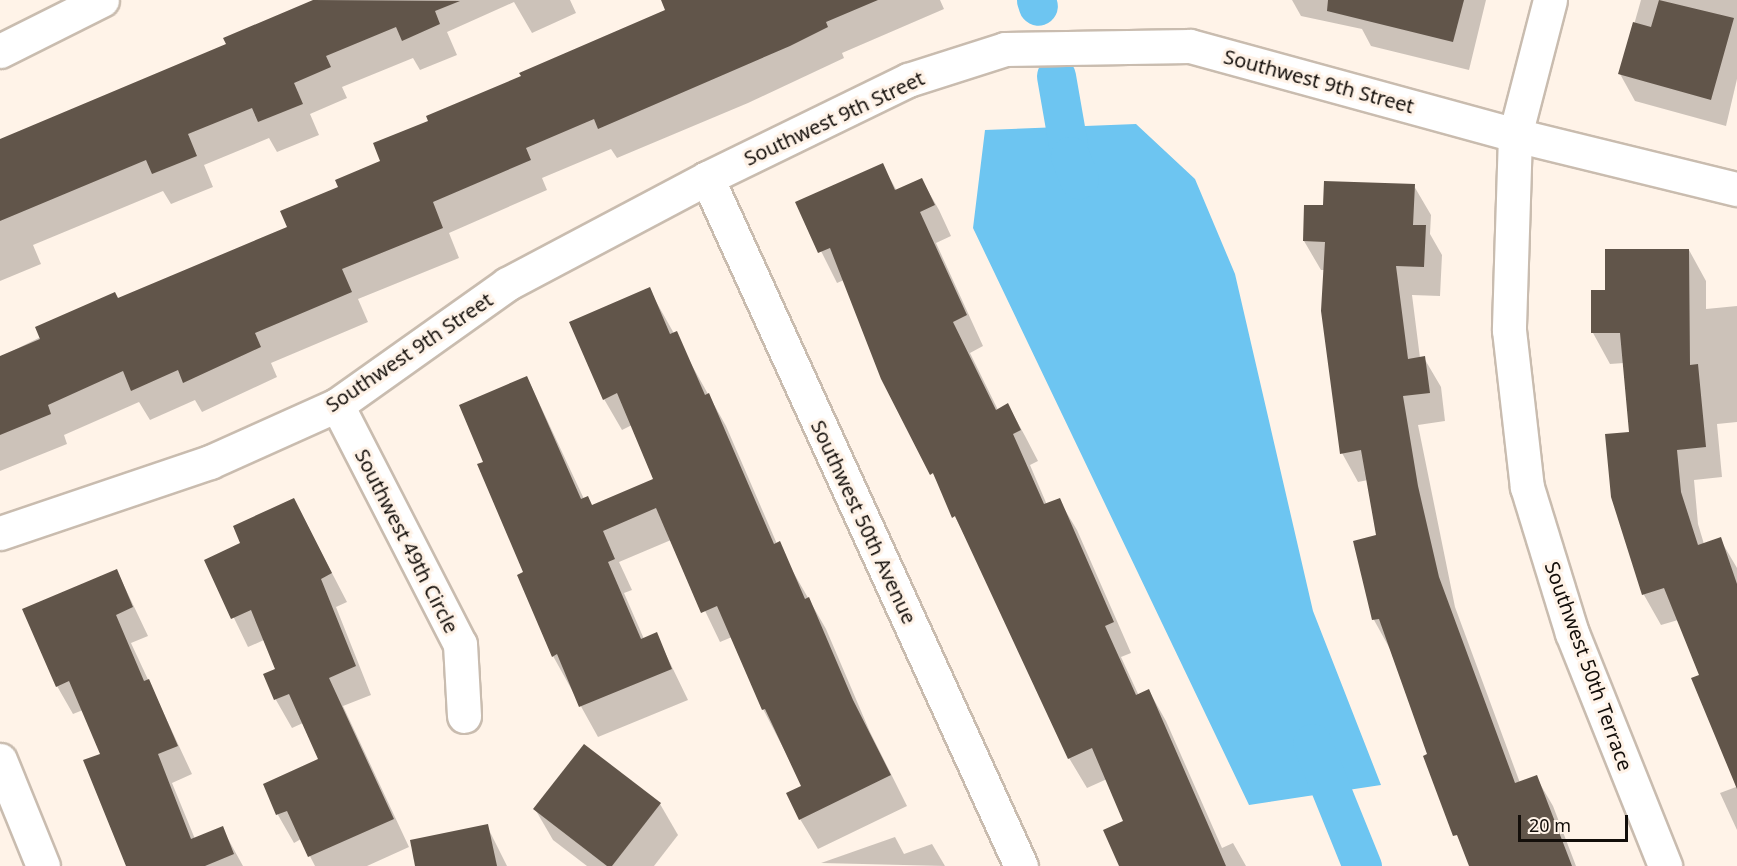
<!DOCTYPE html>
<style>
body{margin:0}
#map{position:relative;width:1737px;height:866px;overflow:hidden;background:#fff3e8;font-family:"Noto Sans",sans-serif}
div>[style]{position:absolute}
.water>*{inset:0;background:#6dc5f1}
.shadow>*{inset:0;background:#0003}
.canal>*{height:39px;margin:-19.5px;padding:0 19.5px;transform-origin:19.5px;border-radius:19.5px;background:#6dc5f1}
.building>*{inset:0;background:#61554a}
.roads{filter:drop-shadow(2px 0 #c9bcaf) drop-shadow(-2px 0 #c9bcaf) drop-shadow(0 2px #c9bcaf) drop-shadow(0 -2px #c9bcaf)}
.minor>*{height:33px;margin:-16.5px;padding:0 16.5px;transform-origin:16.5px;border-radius:16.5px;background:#fff}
span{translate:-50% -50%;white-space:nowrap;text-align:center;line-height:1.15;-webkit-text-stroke:6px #fff3e8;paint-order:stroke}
.street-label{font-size:20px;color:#130e0a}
.scale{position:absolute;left:1518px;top:815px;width:110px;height:27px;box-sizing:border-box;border:3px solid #130e0a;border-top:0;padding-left:8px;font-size:18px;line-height:21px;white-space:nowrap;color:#130e0a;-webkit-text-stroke:4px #fff3e8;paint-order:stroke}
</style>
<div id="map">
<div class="water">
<div style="clip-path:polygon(1136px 124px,1195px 179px,1235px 274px,1313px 611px,1381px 785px,1249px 805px,973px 228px,985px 130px)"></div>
</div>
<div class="shadow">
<div style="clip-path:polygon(317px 0,570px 0,576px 13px,532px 33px,514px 2px,447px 32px,457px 55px,420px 70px,413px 58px,342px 87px,347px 98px,310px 114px,319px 135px,277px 152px,269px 138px,204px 165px,213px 187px,171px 204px,163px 191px,33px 245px,41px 264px,0 281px,0 161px,228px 44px,225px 38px)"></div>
<div style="clip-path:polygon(663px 0,940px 0,944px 9px,842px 53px,844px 58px,748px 103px,617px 158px,611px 149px,542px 178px,547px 190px,449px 233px,459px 258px,358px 299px,368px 322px,271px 363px,277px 377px,202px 412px,195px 400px,150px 420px,139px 402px,64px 435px,67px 444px,0 471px,0 357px,118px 299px,289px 228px,382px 162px,430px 122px,667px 10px)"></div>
<div style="clip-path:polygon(1292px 0,1486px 0,1469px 70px,1371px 46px,1362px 29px,1301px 16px)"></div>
<div style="clip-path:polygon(1641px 0,1737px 0,1737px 79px,1726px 126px,1635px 101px,1620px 74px)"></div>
<div style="clip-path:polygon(882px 165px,897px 191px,922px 180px,939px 210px,951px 236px,936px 243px,983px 346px,970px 353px,998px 410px,1008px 405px,1025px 436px,1038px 461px,1030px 465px,1047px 505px,1059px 500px,1077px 530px,1131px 653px,1121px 657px,1139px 696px,1149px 691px,1166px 721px,1222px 848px,1233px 843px,1246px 866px,1121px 866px,1125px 821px,1107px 779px,1087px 788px,1069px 758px,971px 548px,884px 378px,844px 280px,837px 283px,797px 203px)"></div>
<div style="clip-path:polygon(1414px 186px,1431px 215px,1430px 234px,1442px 255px,1440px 296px,1412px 295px,1420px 358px,1424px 358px,1441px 387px,1445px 421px,1418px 425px,1455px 607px,1520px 783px,1536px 777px,1553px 806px,1576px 866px,1470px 866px,1425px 757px,1429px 755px,1390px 649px,1374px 620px,1378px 536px,1368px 480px,1358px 482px,1342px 453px,1325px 270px,1321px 270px,1304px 241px,1325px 207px)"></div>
<div style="clip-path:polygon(1689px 250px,1706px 281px,1706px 309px,1737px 306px,1737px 422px,1717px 424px,1722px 477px,1694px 480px,1698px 524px,1704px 544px,1720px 539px,1737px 568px,1737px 830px,1720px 793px,1736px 787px,1701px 676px,1678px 620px,1661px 625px,1644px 595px,1613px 497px,1631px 433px,1624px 363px,1610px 364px,1593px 333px,1606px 292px)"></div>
<div style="clip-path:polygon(649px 289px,726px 426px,777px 544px,826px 629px,870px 732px,907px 806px,818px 849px,800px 819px,803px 786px,763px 709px,732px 637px,720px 642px,671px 540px,619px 562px,632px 590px,624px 593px,644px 639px,656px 634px,688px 700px,598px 737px,553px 656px,485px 462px,527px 377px,584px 499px,592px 506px,655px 480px,632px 425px,622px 430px,604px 399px)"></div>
<div style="clip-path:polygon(294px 500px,347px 602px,336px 607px,371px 695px,343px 706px,409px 847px,367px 866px,315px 866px,301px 839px,294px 843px,278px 815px,265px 785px,320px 760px,303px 723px,292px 728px,276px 700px,265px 675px,277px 670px,264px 640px,248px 647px,206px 560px,242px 544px)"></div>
<div style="clip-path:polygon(117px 571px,148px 636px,131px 643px,192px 774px,172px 783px,195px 839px,222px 828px,243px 866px,127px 866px,102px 754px,83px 710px,73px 714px,57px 686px)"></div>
<div style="clip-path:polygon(584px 746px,660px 804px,678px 835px,654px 866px,587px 866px,553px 840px,535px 809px)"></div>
<div style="clip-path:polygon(487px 826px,507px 866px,417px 866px)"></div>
<div style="clip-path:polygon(895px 837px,904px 854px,932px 844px,945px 866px,821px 863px)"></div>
</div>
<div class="canal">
<div style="left:1036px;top:0;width:6px;rotate:72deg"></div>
<div style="left:1056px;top:76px;width:81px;rotate:80.1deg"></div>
<div style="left:1070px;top:156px;width:25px;rotate:69deg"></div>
<div style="left:1312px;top:743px;width:133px;rotate:67.9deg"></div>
</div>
<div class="building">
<div style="clip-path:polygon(313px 0,460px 1px,435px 11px,440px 24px,402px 41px,396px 27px,326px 56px,331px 67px,294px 83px,303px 104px,258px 122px,252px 108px,188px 134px,197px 156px,152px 174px,146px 160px,0 221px,0 139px,226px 44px,223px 38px)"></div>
<div style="clip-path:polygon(661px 0,878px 0,826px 22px,828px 27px,790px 46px,598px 129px,594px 119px,526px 148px,531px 160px,433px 202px,443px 228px,342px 269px,352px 292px,255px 333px,261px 347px,183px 383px,178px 370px,131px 391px,123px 371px,48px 405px,51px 414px,0 435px,0 356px,40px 339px,35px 327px,115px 292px,118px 298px,287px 227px,280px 211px,338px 187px,335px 180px,380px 161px,373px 143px,428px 121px,426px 116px,521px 76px,519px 73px,665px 10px)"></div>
<div style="clip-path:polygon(1328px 0,1464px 0,1453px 42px,1327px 11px)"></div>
<div style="clip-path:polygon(1659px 0,1734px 18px,1711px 100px,1618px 74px,1633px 22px,1651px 27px)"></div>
<div style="clip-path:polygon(883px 163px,895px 190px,922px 178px,935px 205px,920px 212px,967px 315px,953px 322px,996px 410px,1008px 403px,1021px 430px,1013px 434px,1044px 504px,1060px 498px,1114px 622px,1105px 626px,1136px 695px,1149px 689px,1226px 866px,1119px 866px,1103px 830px,1123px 821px,1092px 748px,1068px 759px,955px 516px,952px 518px,933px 473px,930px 475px,881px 379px,830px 248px,818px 253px,795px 202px)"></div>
<div style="clip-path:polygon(1324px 181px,1415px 184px,1413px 225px,1426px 225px,1424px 267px,1396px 266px,1408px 359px,1425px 356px,1430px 393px,1403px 396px,1418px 486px,1439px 577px,1515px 783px,1537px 775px,1572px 866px,1469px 866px,1457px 835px,1453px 836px,1423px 756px,1427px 754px,1379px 619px,1372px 620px,1353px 541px,1376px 535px,1361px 450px,1340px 454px,1321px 311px,1325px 242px,1303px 241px,1304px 205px,1323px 205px)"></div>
<div style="clip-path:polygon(1605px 249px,1689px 249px,1690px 365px,1698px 364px,1706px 447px,1677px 450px,1681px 492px,1698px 545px,1721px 537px,1737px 584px,1737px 789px,1691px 678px,1699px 675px,1664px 588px,1642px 595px,1611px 497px,1605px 434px,1629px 432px,1620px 333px,1591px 333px,1591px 290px,1605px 290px)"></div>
<div style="clip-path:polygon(650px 287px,670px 334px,677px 331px,705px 395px,709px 393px,774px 544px,780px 541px,805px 599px,809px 597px,853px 700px,891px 775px,799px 820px,786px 793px,801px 786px,765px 709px,762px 710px,717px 606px,701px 613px,656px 508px,603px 531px,615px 559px,608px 562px,641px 639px,657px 632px,672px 669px,579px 707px,557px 654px,552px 657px,517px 575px,523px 572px,477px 464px,483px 462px,459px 405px,527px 376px,581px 499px,588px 496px,592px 505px,653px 479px,617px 393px,603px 400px,569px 322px)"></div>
<div style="clip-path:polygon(294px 498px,332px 573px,321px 579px,356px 666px,329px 678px,394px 819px,308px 857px,287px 811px,276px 815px,263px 784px,318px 759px,289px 694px,274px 700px,263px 674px,275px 669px,251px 610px,231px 619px,204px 560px,240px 543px,233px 526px)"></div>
<div style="clip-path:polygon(117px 569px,133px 607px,116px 615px,144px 681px,149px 679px,178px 746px,158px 754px,191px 839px,223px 826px,234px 854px,205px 866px,126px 866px,83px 760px,100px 754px,69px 681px,56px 687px,22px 609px)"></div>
<div style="clip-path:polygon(584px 744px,661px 803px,612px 866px,607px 866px,533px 809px)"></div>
<div style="clip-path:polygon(488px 824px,497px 866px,415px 866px,410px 840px)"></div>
</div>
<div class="roads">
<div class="minor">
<div style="left:1550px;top:0;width:139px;rotate:104.5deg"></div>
<div style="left:1515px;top:135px;width:195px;rotate:91.8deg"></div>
<div style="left:1509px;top:330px;width:158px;rotate:83.5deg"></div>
<div style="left:1527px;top:487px;width:153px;rotate:72.9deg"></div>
<div style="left:1572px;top:633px;width:251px;rotate:68.2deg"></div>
<div style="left:0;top:51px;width:114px;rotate:-26.6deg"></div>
<div style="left:707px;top:178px;width:756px;rotate:65.47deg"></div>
<div style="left:337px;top:405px;width:269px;rotate:62.8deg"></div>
<div style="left:460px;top:644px;width:72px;rotate:86.8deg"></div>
<div style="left:0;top:533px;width:222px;rotate:-18.7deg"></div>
<div style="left:210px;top:462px;width:139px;rotate:-24.2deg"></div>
<div style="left:337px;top:405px;width:209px;rotate:-35.4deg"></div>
<div style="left:507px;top:284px;width:226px;rotate:-27.9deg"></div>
<div style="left:707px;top:178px;width:224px;rotate:-26deg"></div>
<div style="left:908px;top:80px;width:102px;rotate:-17.7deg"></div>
<div style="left:1005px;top:49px;width:185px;rotate:-0.9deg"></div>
<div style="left:1190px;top:46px;width:337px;rotate:15.3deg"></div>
<div style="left:1515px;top:135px;width:228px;rotate:13.7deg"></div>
<div style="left:0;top:760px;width:114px;rotate:67.9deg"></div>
</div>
</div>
<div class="street-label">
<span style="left:1319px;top:81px;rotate:15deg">Southwest 9th Street</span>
<span style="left:834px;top:118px;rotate:-25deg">Southwest 9th Street</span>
<span style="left:409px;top:352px;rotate:-34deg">Southwest 9th Street</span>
<span style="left:864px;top:522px;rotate:65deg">Southwest 50th Avenue</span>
<span style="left:407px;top:541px;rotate:63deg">Southwest 49th Circle</span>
<span style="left:1589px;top:666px;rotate:70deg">Southwest 50th Terrace</span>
</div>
<div class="scale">20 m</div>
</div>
